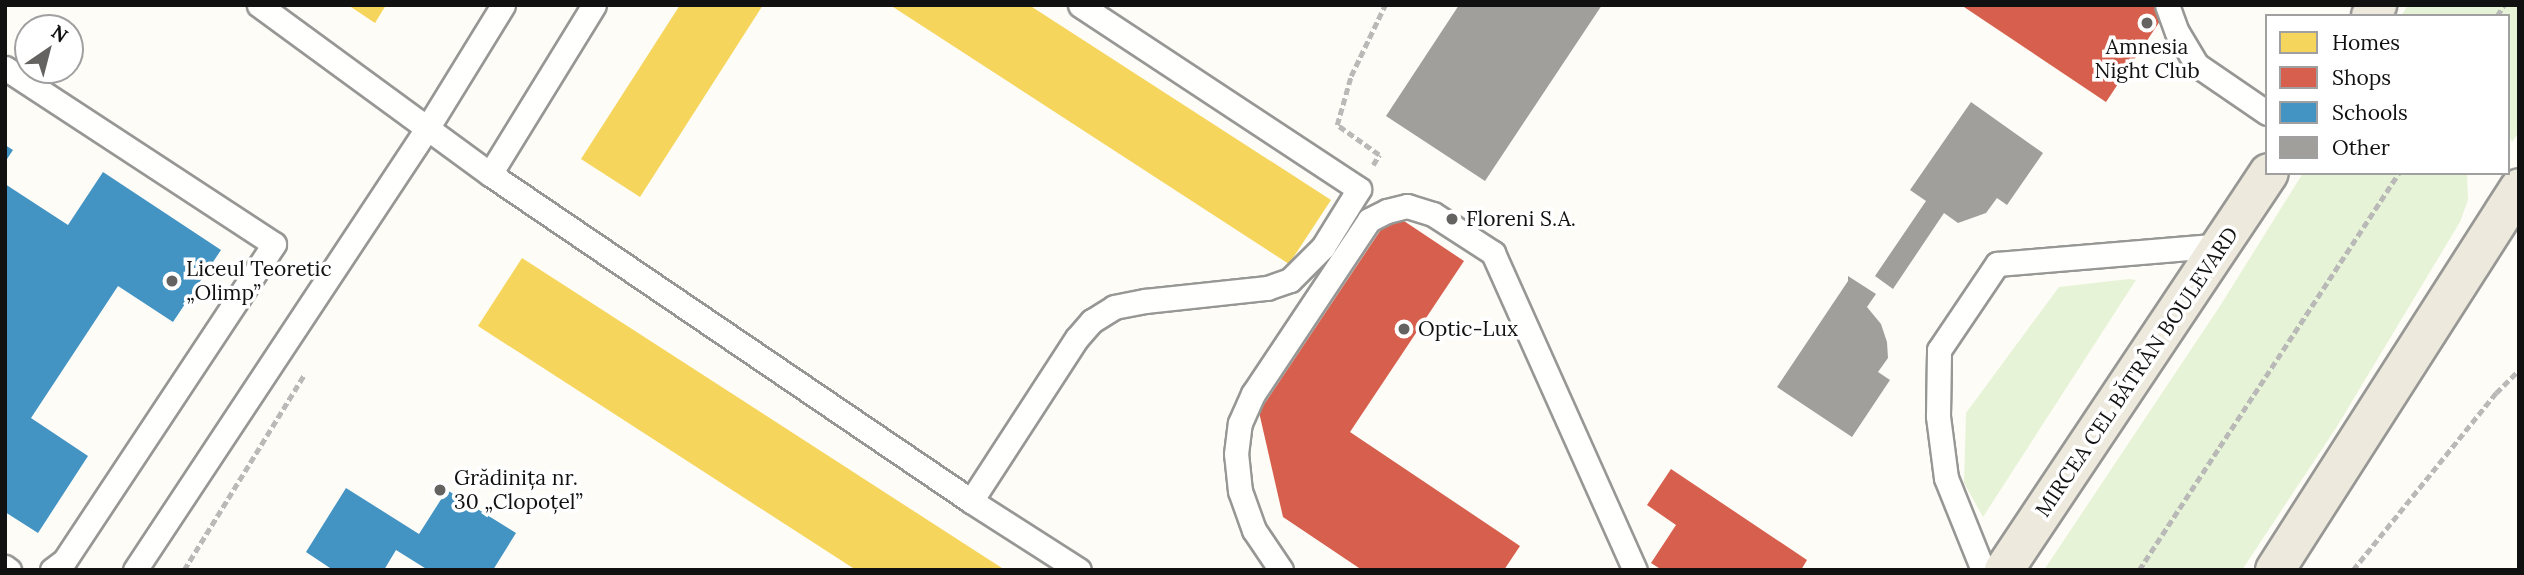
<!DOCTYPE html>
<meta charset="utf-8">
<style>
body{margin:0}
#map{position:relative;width:2524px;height:575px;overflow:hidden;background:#fdfcf7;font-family:Lora,serif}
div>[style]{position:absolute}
.green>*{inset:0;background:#e7f3d7}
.homes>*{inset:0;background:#f6d55c}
.shops>*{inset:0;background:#d6604d}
.schools>*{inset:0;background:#4393c3}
.building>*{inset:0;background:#a19f9c}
.path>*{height:4.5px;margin-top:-2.25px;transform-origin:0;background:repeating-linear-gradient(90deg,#b9b9b8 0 7px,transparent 0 10.5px)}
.roads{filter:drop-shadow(2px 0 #979795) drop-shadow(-2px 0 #979795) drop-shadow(0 2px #979795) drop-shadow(0 -2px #979795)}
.lane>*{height:23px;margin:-11.5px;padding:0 11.5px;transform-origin:11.5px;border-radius:11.5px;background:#fffffe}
.primary>*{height:38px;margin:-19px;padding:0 19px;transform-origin:19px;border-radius:19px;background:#ede9dc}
.dots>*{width:19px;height:19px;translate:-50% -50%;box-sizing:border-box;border:4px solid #fff;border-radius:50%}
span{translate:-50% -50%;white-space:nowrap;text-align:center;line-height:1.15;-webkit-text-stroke:7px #fff;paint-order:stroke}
.poi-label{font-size:21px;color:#111}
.left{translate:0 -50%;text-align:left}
.street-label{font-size:21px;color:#111}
.frame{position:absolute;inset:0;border:7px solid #111;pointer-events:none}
.legend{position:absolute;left:2265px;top:14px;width:245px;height:161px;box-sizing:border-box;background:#fff;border:2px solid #a0a0a0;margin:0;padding:9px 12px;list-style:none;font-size:21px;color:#111}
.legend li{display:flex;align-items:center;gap:14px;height:35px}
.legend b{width:35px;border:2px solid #a0a0a0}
.north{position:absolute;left:14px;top:14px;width:70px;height:70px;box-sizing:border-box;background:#fff;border:2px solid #a0a0a0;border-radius:50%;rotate:35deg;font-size:19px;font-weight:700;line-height:28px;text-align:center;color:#111}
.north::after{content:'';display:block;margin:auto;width:24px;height:32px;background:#646362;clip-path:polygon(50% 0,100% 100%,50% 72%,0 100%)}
</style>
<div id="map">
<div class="green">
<div style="clip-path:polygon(2408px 5px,2519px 5px,2519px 132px,2512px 142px,2508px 134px,2508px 16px,2401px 16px)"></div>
<div style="clip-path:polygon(2303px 173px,2467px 173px,2468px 200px,2460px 222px,2336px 428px,2242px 570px,2044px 570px,2220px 306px)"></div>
<div style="clip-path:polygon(2129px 279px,2136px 280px,1983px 517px,1964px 483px,1966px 413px,2059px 287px)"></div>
</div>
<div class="homes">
<div style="clip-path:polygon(348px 5px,386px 5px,375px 23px)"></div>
<div style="clip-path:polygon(680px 5px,763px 5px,640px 197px,581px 159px)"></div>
<div style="clip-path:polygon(890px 5px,1029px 5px,1331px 200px,1289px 264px)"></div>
<div style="clip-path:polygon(522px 258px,1005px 570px,856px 570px,478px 326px)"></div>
</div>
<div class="shops">
<div style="clip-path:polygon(1961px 5px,2156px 5px,2166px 12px,2106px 102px)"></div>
<div style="clip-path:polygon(1392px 213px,1464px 261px,1350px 432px,1520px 546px,1504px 570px,1362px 570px,1283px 517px,1259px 412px)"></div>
<div style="clip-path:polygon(1671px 469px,1807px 560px,1801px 570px,1662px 570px,1651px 563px,1676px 525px,1647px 505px)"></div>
</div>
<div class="schools">
<div style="clip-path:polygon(5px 145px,13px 150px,5px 162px)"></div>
<div style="clip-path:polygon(103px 172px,221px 250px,173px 322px,118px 286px,31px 418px,88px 456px,38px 533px,5px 512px,5px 184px,68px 225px)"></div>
<div style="clip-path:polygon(346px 488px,419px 534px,447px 490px,516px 533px,493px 570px,428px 570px,396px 550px,384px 570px,333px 570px,306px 552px)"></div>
</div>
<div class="building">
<div style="clip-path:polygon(1459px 5px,1602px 5px,1485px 181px,1386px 116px)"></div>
<div style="clip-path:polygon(1971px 102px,2043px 153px,2007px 205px,1997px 198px,1986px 213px,1958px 223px,1944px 213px,1893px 289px,1875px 276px,1926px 201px,1910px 190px)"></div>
<div style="clip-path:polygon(1848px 276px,1876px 294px,1867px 307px,1881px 324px,1887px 342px,1888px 358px,1878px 372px,1890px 380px,1852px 437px,1777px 387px,1848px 281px)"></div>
</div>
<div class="path">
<div style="left:2497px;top:16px;width:13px;rotate:-58deg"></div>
<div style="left:1373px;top:165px;width:12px;rotate:-59deg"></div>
<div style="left:1379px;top:155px;width:52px;rotate:-144.5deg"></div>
<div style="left:1337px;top:125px;width:51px;rotate:-74.1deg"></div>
<div style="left:1351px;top:76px;width:79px;rotate:-64.4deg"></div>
<div style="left:184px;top:570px;width:229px;rotate:-58.4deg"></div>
<div style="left:2139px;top:570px;width:475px;rotate:-56.8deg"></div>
<div style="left:2353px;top:570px;width:228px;rotate:-51.1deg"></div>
<div style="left:2496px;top:393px;width:33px;rotate:-45deg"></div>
</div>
<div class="roads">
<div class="lane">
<div style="left:259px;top:5px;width:286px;rotate:36.2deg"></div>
<div style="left:490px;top:174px;width:582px;rotate:34.21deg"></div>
<div style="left:971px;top:501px;width:128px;rotate:32.6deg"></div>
<div style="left:2167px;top:5px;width:29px;rotate:70deg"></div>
<div style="left:2177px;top:32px;width:39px;rotate:59deg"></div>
<div style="left:2197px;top:65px;width:85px;rotate:34.4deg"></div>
<div style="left:5px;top:68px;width:321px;rotate:33.2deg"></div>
<div style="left:274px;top:244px;width:380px;rotate:123.5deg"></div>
<div style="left:64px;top:561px;width:15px;rotate:143deg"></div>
<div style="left:490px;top:174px;width:198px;rotate:-58.4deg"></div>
<div style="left:971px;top:501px;width:194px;rotate:-57deg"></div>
<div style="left:1077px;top:338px;width:23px;rotate:-49deg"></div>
<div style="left:1092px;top:321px;width:26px;rotate:-32deg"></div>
<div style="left:1114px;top:307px;width:32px;rotate:-11deg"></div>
<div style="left:1145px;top:301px;width:123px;rotate:-6.1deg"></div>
<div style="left:1267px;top:288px;width:24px;rotate:-19deg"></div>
<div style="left:1290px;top:280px;width:47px;rotate:-45deg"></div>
<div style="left:1323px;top:247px;width:68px;rotate:-58.2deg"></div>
<div style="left:1359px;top:189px;width:334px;rotate:-146.6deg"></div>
<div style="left:5px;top:567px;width:5px;rotate:37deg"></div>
<div style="left:135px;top:570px;width:531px;rotate:-56.52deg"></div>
<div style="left:428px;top:127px;width:143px;rotate:-58.4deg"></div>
<div style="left:1281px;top:570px;width:48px;rotate:-124deg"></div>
<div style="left:1254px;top:530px;width:41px;rotate:-109.7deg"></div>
<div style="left:1240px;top:491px;width:37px;rotate:-96deg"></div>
<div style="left:1236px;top:454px;width:31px;rotate:-83deg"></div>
<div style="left:1240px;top:423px;width:32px;rotate:-66deg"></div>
<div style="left:1253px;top:394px;width:209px;rotate:-56.3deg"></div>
<div style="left:1369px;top:220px;width:20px;rotate:-27deg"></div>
<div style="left:1387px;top:211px;width:21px;rotate:-14deg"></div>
<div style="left:1407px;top:206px;width:27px;rotate:17deg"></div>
<div style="left:1433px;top:214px;width:72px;rotate:33deg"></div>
<div style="left:1493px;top:253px;width:347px;rotate:65.9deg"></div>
<div style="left:1983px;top:570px;width:99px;rotate:-111.9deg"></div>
<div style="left:1946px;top:478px;width:63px;rotate:-97.4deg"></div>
<div style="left:1938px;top:416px;width:66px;rotate:-89.1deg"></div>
<div style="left:1939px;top:350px;width:104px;rotate:-56deg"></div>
<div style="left:1997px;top:264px;width:225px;rotate:-4.8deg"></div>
</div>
<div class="primary">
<div style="left:2371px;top:16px;width:13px;rotate:-61deg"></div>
<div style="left:2004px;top:570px;width:477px;rotate:-56.3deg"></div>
<div style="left:2275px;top:570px;width:453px;rotate:-57.4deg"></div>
</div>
</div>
<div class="dots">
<div style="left:2147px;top:23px;background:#646362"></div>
<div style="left:1452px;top:219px;background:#646362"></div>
<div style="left:172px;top:281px;background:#646362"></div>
<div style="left:1404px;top:329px;background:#646362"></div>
<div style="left:440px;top:490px;background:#646362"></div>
</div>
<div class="poi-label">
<span style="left:2147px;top:59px">Amnesia<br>Night Club</span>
<span class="left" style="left:1466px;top:219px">Floreni S.A.</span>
<span class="left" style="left:186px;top:281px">Liceul Teoretic<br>„Olimp”</span>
<span class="left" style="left:1418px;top:329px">Optic-Lux</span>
<span class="left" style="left:454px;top:490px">Grădinița nr.<br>30 „Clopoțel”</span>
</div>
<div class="street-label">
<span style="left:2137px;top:372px;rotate:-56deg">MIRCEA CEL BĂTRÂN BOULEVARD</span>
</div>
<div class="frame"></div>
<ul class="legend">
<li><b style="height:19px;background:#f6d55c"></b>Homes</li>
<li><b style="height:19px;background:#d6604d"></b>Shops</li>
<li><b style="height:19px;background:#4393c3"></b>Schools</li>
<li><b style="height:19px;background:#a19f9c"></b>Other</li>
</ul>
<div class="north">N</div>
</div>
